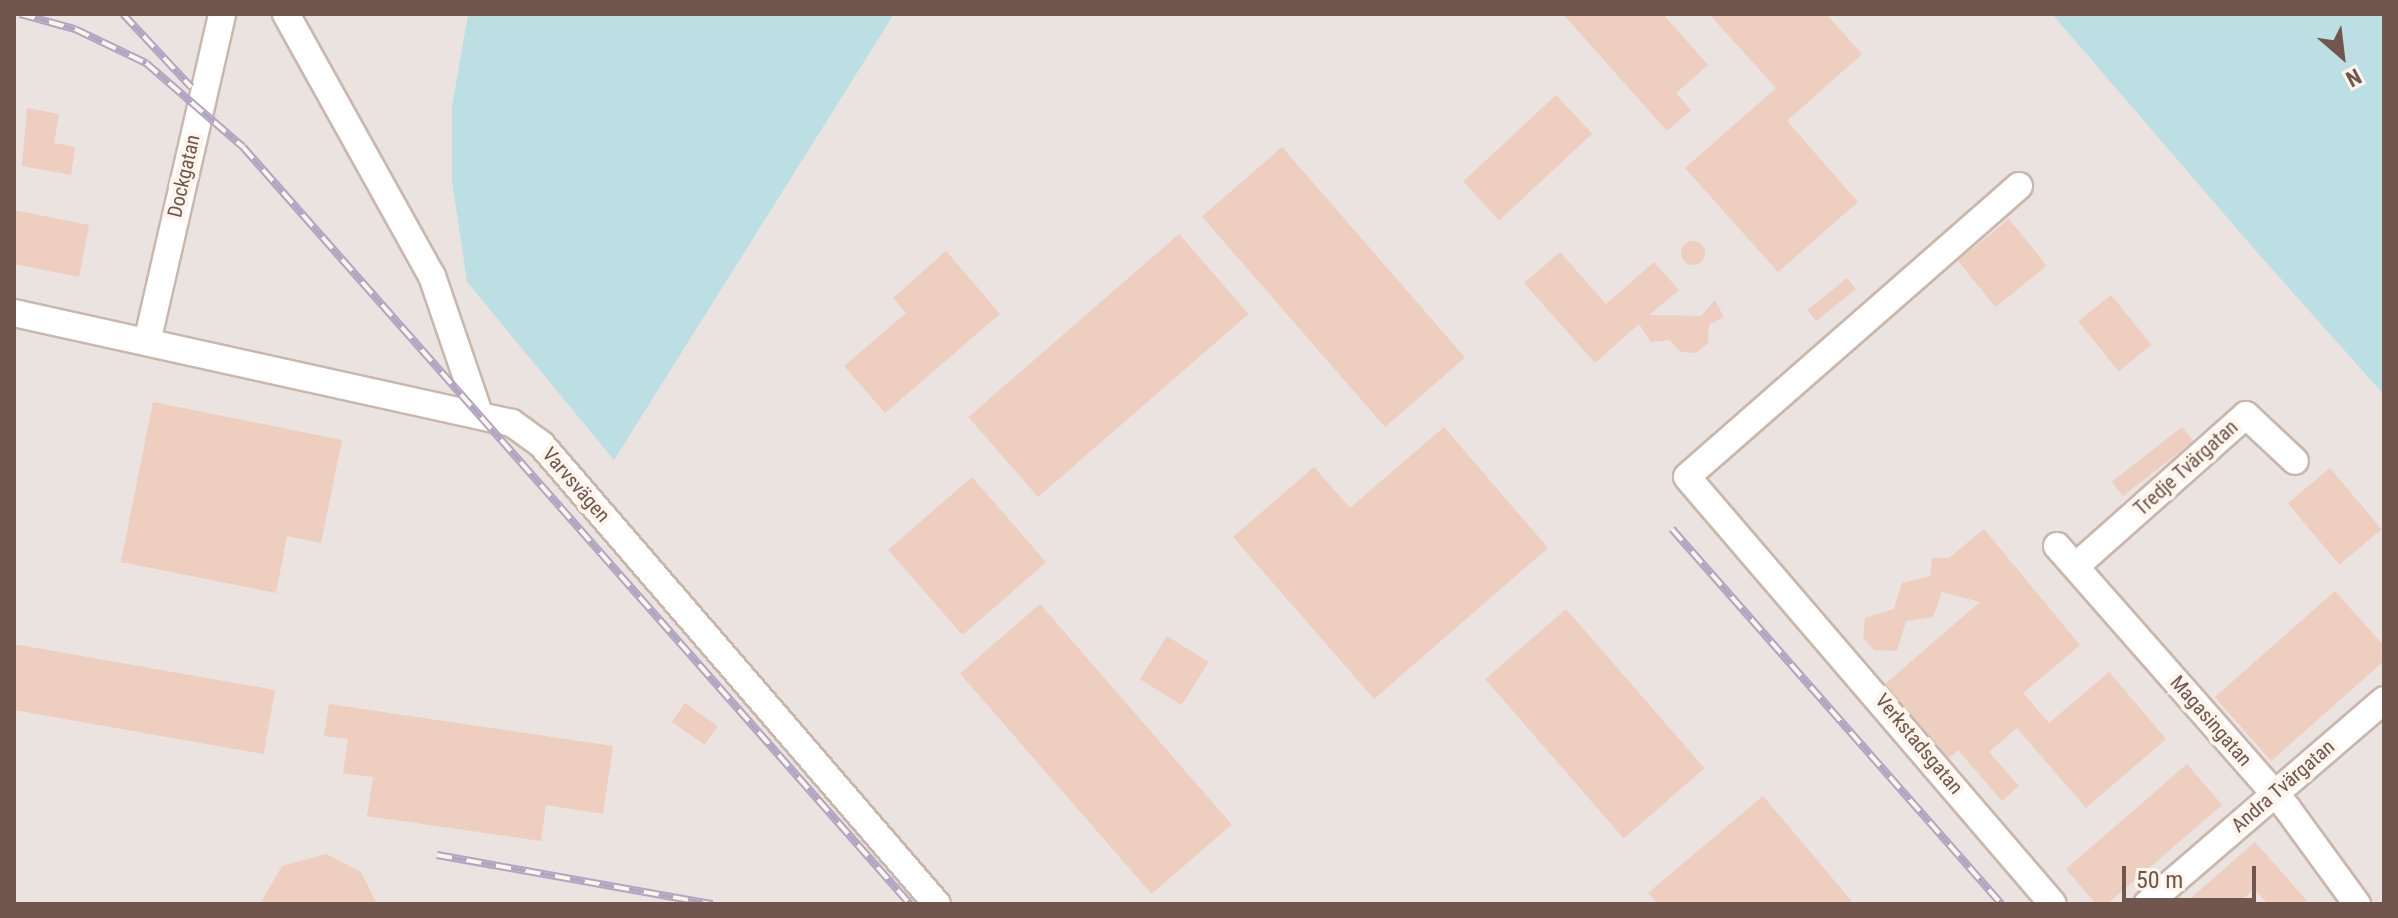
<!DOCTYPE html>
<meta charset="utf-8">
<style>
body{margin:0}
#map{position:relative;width:2398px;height:918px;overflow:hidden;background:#faf0e5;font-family:"Roboto Condensed",sans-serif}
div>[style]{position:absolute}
.industrial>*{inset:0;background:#eae3df}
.water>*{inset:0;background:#bbdfe2}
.building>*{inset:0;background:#edcebf;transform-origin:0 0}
.round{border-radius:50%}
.roads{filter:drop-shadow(2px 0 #cab7ac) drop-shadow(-2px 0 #cab7ac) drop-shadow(0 2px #cab7ac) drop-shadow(0 -2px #cab7ac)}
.minor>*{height:26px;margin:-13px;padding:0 13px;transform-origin:13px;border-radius:13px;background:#fff}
.rail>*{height:8px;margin-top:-4px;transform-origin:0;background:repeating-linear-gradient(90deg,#fdf4eb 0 15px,#b2a5c2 0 30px);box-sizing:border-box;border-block:2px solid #b2a5c2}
span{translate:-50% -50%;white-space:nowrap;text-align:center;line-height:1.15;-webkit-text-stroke:8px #fdf4eb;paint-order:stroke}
.street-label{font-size:20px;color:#70564d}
.frame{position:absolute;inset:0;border:16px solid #70564d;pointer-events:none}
.north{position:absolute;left:2302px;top:16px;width:80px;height:80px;-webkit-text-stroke:6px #fdf4eb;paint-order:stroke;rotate:152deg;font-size:22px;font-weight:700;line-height:32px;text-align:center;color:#70564d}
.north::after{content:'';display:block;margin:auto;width:28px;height:36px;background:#70564d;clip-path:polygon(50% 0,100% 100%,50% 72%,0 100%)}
.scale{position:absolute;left:2122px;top:866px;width:134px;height:36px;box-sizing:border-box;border:4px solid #70564d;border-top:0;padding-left:10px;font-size:24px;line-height:28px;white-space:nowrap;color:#70564d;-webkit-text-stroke:6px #fdf4eb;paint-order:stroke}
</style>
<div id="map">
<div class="industrial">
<div style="clip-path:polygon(14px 14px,468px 14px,452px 106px,452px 182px,467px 282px,614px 459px,894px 14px,2052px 14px,2384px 395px,2384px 904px,14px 904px)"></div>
</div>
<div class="water">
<div style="clip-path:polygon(468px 14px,894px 14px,614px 460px,467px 282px,452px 182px,452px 106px)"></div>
<div style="clip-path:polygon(2052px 14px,2384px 14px,2384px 395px,2256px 251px)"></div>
</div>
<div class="building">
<div style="clip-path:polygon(1563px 14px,1663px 14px,1708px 65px,1676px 93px,1691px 110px,1667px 131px)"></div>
<div style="clip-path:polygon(1709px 14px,1826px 14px,1862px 54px,1787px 121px,1858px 202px,1778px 272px,1685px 168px,1776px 88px)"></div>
<div style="left:1556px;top:95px;width:53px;height:127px;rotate:47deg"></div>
<div style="clip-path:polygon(27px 108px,59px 114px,54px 143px,75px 147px,71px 175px,22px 166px)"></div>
<div style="left:1282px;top:147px;width:279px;height:106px;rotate:49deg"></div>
<div style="clip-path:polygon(14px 210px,89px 225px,79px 277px,14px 264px)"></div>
<div style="left:2009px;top:219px;width:60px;height:66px;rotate:51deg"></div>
<div style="left:1179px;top:234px;width:106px;height:279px;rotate:49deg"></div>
<div class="round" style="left:1681px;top:241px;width:24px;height:24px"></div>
<div style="clip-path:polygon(946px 251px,1000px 314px,885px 413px,844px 366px,906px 313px,893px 298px)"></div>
<div style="clip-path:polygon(1560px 252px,1606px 304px,1654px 262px,1679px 290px,1649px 315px,1701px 316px,1715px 300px,1724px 317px,1709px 325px,1708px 343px,1696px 353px,1681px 352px,1669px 340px,1651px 342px,1639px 324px,1595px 363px,1524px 283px)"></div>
<div style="left:1847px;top:278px;width:14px;height:51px;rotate:51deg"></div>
<div style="left:2111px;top:295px;width:64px;height:42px;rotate:51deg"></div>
<div style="clip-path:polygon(153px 402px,342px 440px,321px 543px,287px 536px,276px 593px,121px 562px)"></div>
<div style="clip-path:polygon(1444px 427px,1548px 548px,1374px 699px,1233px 537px,1314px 467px,1350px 508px)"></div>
<div style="left:2182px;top:427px;width:18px;height:89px;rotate:52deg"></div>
<div style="left:2330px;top:468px;width:80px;height:55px;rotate:50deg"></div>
<div style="left:972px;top:477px;width:113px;height:111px;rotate:49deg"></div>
<div style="clip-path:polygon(1984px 529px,2080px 645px,2023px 693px,2049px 723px,2109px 672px,2166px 739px,2086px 808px,2017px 728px,1989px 752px,2019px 786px,2002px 801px,1958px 750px,1949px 758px,1885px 684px,1980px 602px,1942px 592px,1933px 617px,1906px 621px,1897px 651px,1874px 650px,1863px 638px,1865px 618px,1894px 609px,1902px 583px,1930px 576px,1932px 558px,1949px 558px)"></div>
<div style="clip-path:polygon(2335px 591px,2384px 646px,2384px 661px,2271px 761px,2215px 697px)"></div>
<div style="left:1040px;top:604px;width:292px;height:106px;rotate:49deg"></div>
<div style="left:1566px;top:609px;width:211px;height:107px;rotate:49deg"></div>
<div style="left:1167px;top:636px;width:49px;height:51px;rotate:32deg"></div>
<div style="left:14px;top:644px;width:265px;height:65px;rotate:10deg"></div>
<div style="left:685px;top:703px;width:40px;height:23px;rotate:35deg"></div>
<div style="clip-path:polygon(329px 704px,613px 746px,603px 814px,546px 805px,541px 841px,367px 816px,373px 777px,343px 773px,348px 739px,324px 736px)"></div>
<div style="clip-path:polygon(2187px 764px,2222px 805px,2107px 904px,2096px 904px,2066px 869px)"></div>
<div style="clip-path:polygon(1763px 796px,1854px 904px,1658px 904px,1648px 893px)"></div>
<div style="clip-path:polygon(2255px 842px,2310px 904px,2268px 904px,2254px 889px,2237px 904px,2184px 904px)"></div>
<div style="clip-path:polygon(326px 854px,361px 872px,377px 904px,260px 904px,282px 866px)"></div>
</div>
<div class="roads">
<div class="minor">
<div style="left:286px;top:14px;width:300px;rotate:60.9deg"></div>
<div style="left:432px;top:276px;width:145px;rotate:71.1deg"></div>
<div style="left:2019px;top:186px;width:441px;rotate:138.8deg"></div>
<div style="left:1687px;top:477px;width:562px;rotate:49.4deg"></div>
<div style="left:14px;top:313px;width:510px;rotate:12.46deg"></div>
<div style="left:512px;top:423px;width:36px;rotate:36deg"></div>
<div style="left:541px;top:444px;width:607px;rotate:49.28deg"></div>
<div style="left:148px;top:338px;width:332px;rotate:-77.1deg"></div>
<div style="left:2057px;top:546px;width:349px;rotate:48.7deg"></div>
<div style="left:2287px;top:808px;width:119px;rotate:53.9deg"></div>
<div style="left:2076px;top:566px;width:227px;rotate:-41.6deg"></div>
<div style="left:2246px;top:415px;width:67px;rotate:43.2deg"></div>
<div style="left:2147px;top:904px;width:313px;rotate:-40.7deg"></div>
</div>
</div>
<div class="rail">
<div style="left:20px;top:14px;width:57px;rotate:15.3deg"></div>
<div style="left:75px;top:29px;width:79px;rotate:25.6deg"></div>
<div style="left:146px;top:63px;width:128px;rotate:40.9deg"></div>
<div style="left:243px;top:147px;width:1009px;rotate:48.62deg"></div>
<div style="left:123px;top:14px;width:100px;rotate:47deg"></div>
<div style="left:1672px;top:529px;width:499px;rotate:48.7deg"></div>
<div style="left:437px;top:855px;width:280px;rotate:10.1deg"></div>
</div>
<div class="street-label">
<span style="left:184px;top:176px;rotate:-77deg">Dockgatan</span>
<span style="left:2186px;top:468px;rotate:-42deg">Tredje Tvärgatan</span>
<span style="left:576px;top:485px;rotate:49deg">Varvsvägen</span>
<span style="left:2211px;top:721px;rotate:49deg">Magasingatan</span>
<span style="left:1919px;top:744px;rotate:50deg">Verkstadsgatan</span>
<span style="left:2283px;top:786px;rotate:-41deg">Andra Tvärgatan</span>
</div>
<div class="frame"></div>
<div class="north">N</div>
<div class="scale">50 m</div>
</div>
